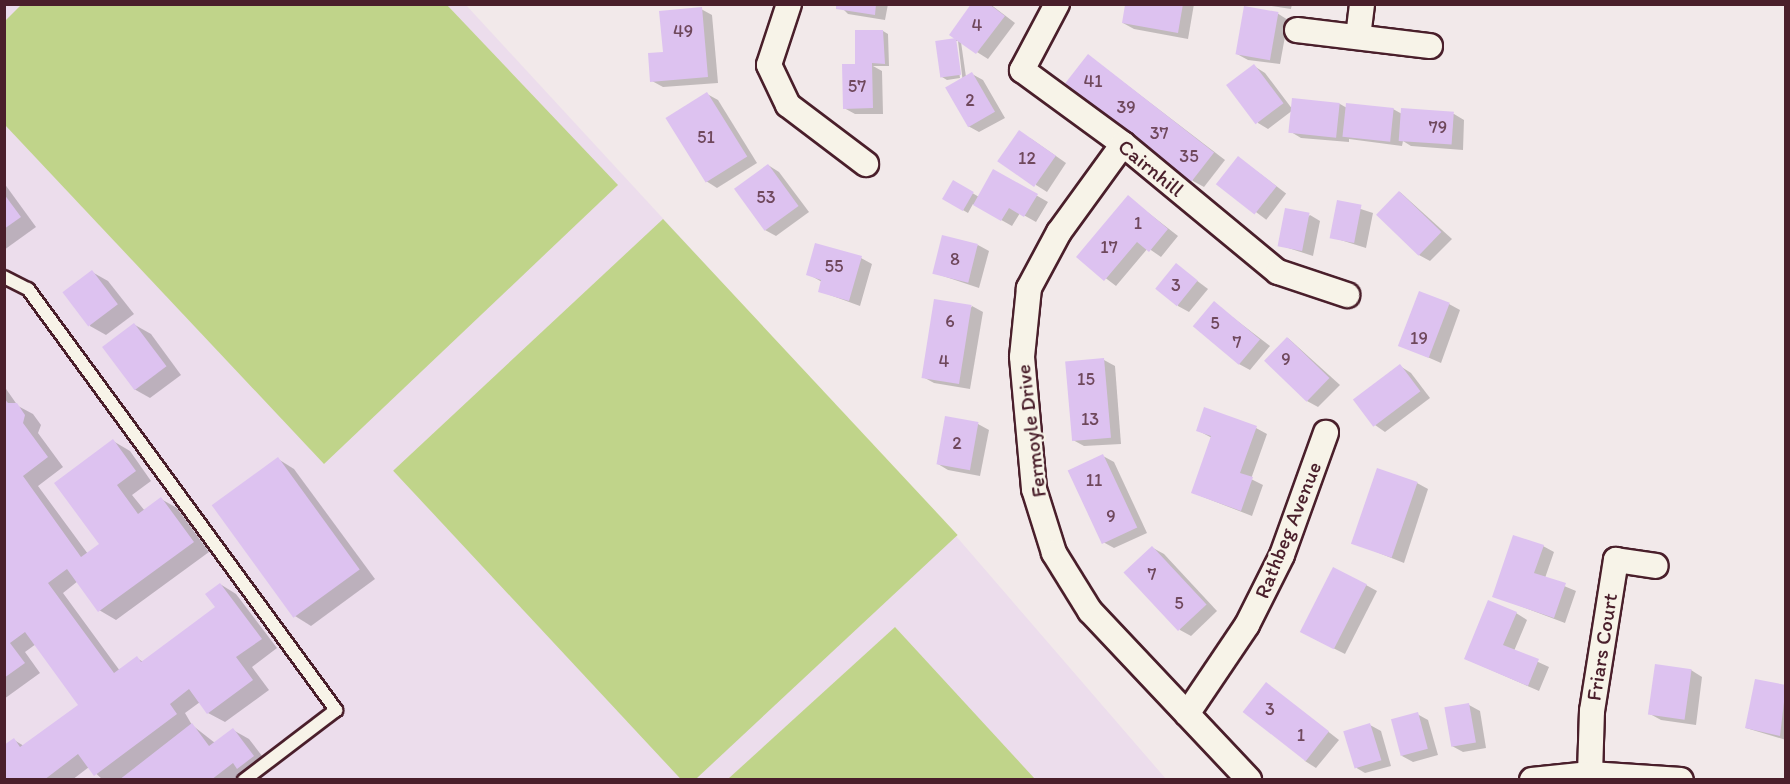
<!DOCTYPE html>
<style>
body{margin:0}
#map{position:relative;width:1790px;height:784px;overflow:hidden;background:#f2e9ea;font-family:Itim,sans-serif}
div>[style]{position:absolute}
.built>*{inset:0;background:#ecddec}
.green>*{inset:0;background:#c0d48a;transform-origin:0 0}
.shadow>*{inset:0;background:#0003;transform-origin:0 0}
.building>*{inset:0;background:#ddc2f0;transform-origin:0 0}
.roads{filter:drop-shadow(2px 0 #4a1f2b) drop-shadow(-2px 0 #4a1f2b) drop-shadow(0 2px #4a1f2b) drop-shadow(0 -2px #4a1f2b)}
.lane>*{height:12px;margin:-6px;padding:0 6px;transform-origin:6px;border-radius:6px;background:#f7f3e8}
.street>*{height:24px;margin:-12px;padding:0 12px;transform-origin:12px;border-radius:12px;background:#f7f3e8}
span{translate:-50% -50%;white-space:nowrap;text-align:center;line-height:1.15;-webkit-text-stroke:4.5px #f7f3e8;paint-order:stroke}
.number-label{font-size:18px;color:#6f485c}
.number-label span{-webkit-text-stroke-width:0}
.street-label{font-size:21px;color:#4a1f2b}
.frame{position:absolute;inset:0;border:6px solid #4a1f2b;pointer-events:none}
</style>
<div id="map">
<div class="built">
<div style="clip-path:polygon(5px 4px,466px 5px,956px 536px,1166px 779px,5px 780px)"></div>
</div>
<div class="green">
<div style="clip-path:polygon(21px 5px,447px 5px,618px 185px,324px 464px,5px 125px,5px 21px)"></div>
<div style="left:663px;top:219px;width:432px;height:369px;rotate:47deg"></div>
<div style="clip-path:polygon(895px 627px,1035px 779px,728px 779px)"></div>
</div>
<div class="shadow">
<div style="clip-path:polygon(838px 4px,888px 4px,885px 20px,848px 14px)"></div>
<div style="clip-path:polygon(990px 4px,1015px 23px,988px 59px,961px 42px,966px 77px,972px 74px,983px 80px,1005px 118px,979px 132px,968px 126px,958px 41px,955px 41px,960px 78px,947px 80px,942px 77px,937px 42px,957px 39px)"></div>
<div style="clip-path:polygon(1136px 4px,1194px 4px,1188px 39px,1134px 29px,1123px 23px)"></div>
<div style="clip-path:polygon(1259px 4px,1292px 4px,1291px 9px)"></div>
<div style="clip-path:polygon(701px 9px,712px 15px,718px 83px,663px 87px,652px 81px)"></div>
<div style="clip-path:polygon(1277px 13px,1288px 20px,1280px 64px,1248px 60px,1237px 54px)"></div>
<div style="clip-path:polygon(883px 31px,888px 34px,889px 66px,873px 66px,882px 71px,883px 114px,855px 114px,844px 108px,859px 65px)"></div>
<div style="clip-path:polygon(1089px 56px,1225px 160px,1204px 187px,1193px 181px)"></div>
<div style="clip-path:polygon(1254px 66px,1265px 73px,1293px 110px,1340px 104px,1347px 108px,1393px 109px,1402px 114px,1454px 114px,1464px 120px,1463px 150px,1411px 146px,1403px 141px,1402px 146px,1349px 139px,1349px 142px,1301px 138px,1291px 132px,1293px 110px,1268px 129px,1258px 123px)"></div>
<div style="clip-path:polygon(707px 94px,718px 100px,757px 163px,717px 188px,706px 181px)"></div>
<div style="clip-path:polygon(1030px 138px,1066px 163px,1047px 192px,1036px 185px)"></div>
<div style="left:1239px;top:158px;width:59px;height:33px;rotate:37deg"></div>
<div style="clip-path:polygon(768px 165px,779px 172px,809px 212px,776px 236px,765px 230px)"></div>
<div style="clip-path:polygon(994px 171px,1048px 202px,1036px 222px,1020px 213px,1012px 226px,973px 204px,968px 213px,944px 199px,954px 182px,979px 197px)"></div>
<div style="clip-path:polygon(4px 183px,36px 227px,4px 250px)"></div>
<div style="clip-path:polygon(1400px 192px,1452px 239px,1430px 261px,1419px 255px)"></div>
<div style="clip-path:polygon(1128px 197px,1178px 236px,1161px 257px,1148px 248px,1116px 286px,1078px 257px)"></div>
<div style="clip-path:polygon(1339px 202px,1373px 213px,1366px 248px,1331px 237px)"></div>
<div style="clip-path:polygon(1310px 215px,1320px 221px,1313px 256px,1279px 245px)"></div>
<div style="clip-path:polygon(978px 245px,989px 251px,979px 288px,934px 273px)"></div>
<div style="clip-path:polygon(861px 258px,872px 264px,860px 306px,819px 291px,822px 282px,808px 274px)"></div>
<div style="clip-path:polygon(1176px 265px,1208px 289px,1189px 312px,1178px 306px)"></div>
<div style="clip-path:polygon(92px 272px,108px 281px,134px 314px,106px 335px,90px 326px)"></div>
<div style="clip-path:polygon(1214px 303px,1270px 346px,1250px 370px,1239px 364px)"></div>
<div style="clip-path:polygon(1449px 304px,1460px 310px,1441px 363px,1400px 345px)"></div>
<div style="clip-path:polygon(972px 306px,983px 312px,970px 389px,934px 383px,923px 377px)"></div>
<div style="clip-path:polygon(135px 325px,151px 334px,181px 375px,150px 398px,134px 389px)"></div>
<div style="clip-path:polygon(1288px 338px,1340px 385px,1318px 407px,1307px 401px)"></div>
<div style="clip-path:polygon(1104px 360px,1115px 366px,1121px 444px,1084px 446px,1073px 440px)"></div>
<div style="clip-path:polygon(1400px 366px,1411px 373px,1430px 398px,1385px 432px,1375px 425px)"></div>
<div style="clip-path:polygon(4px 386px,18px 406px,33px 414px,41px 425px,38px 433px,63px 467px,38px 486px,88px 554px,101px 544px,113px 441px,130px 451px,151px 481px,132px 495px,145px 511px,161px 499px,177px 508px,209px 552px,116px 620px,99px 610px,78px 581px,63px 593px,120px 671px,137px 658px,143px 662px,217px 608px,220px 584px,236px 594px,277px 648px,252px 667px,269px 690px,225px 722px,208px 713px,200px 702px,185px 713px,192px 725px,215px 743px,233px 730px,249px 739px,269px 765px,239px 780px,103px 780px,89px 767px,72px 780px,4px 780px,14px 740px,24px 746px,80px 706px,36px 644px,25px 652px,40px 673px,4px 699px)"></div>
<div style="clip-path:polygon(946px 418px,978px 424px,989px 430px,980px 476px,948px 470px,938px 464px)"></div>
<div style="clip-path:polygon(1256px 428px,1267px 434px,1251px 479px,1263px 485px,1252px 516px,1193px 493px,1212px 438px,1197px 430px)"></div>
<div style="clip-path:polygon(1103px 456px,1114px 462px,1147px 533px,1114px 548px,1103px 542px)"></div>
<div style="clip-path:polygon(278px 459px,294px 469px,375px 579px,311px 626px,295px 616px)"></div>
<div style="clip-path:polygon(1417px 483px,1428px 489px,1404px 563px,1354px 543px)"></div>
<div style="clip-path:polygon(1543px 546px,1554px 552px,1545px 578px,1576px 591px,1565px 623px,1494px 596px)"></div>
<div style="clip-path:polygon(1153px 548px,1164px 554px,1217px 611px,1191px 636px,1180px 630px)"></div>
<div style="clip-path:polygon(1366px 585px,1377px 591px,1345px 654px,1313px 638px)"></div>
<div style="clip-path:polygon(1516px 613px,1527px 620px,1514px 651px,1549px 667px,1539px 691px,1466px 659px)"></div>
<div style="clip-path:polygon(1691px 670px,1702px 677px,1696px 725px,1661px 720px,1650px 714px)"></div>
<div style="clip-path:polygon(1267px 684px,1339px 740px,1316px 768px,1305px 761px)"></div>
<div style="clip-path:polygon(1786px 687px,1786px 740px,1746px 728px)"></div>
<div style="clip-path:polygon(1469px 705px,1480px 711px,1486px 748px,1463px 752px,1452px 746px)"></div>
<div style="clip-path:polygon(1417px 714px,1428px 720px,1438px 755px,1413px 762px,1402px 756px)"></div>
<div style="clip-path:polygon(1370px 725px,1381px 731px,1391px 766px,1365px 773px,1355px 767px)"></div>
</div>
<div class="building">
<div style="clip-path:polygon(836px 4px,876px 4px,875px 15px,836px 9px)"></div>
<div style="clip-path:polygon(971px 4px,989px 4px,1005px 16px,976px 54px,949px 35px)"></div>
<div style="clip-path:polygon(1183px 4px,1178px 33px,1122px 23px,1125px 5px)"></div>
<div style="left:1244px;top:6px;width:35px;height:49px;rotate:10deg"></div>
<div style="clip-path:polygon(702px 7px,708px 77px,650px 82px,648px 53px,663px 52px,659px 11px)"></div>
<div style="clip-path:polygon(855px 30px,883px 30px,885px 64px,872px 63px,873px 108px,843px 109px,842px 64px,855px 64px)"></div>
<div style="left:956px;top:38px;width:37px;height:21px;rotate:82deg"></div>
<div style="left:1088px;top:54px;width:160px;height:37px;rotate:38deg"></div>
<div style="left:1254px;top:64px;width:49px;height:35px;rotate:53deg"></div>
<div style="left:972px;top:72px;width:46px;height:31px;rotate:60deg"></div>
<div style="left:707px;top:92px;width:76px;height:49px;rotate:58deg"></div>
<div style="left:1292px;top:98px;width:48px;height:35px;rotate:6deg"></div>
<div style="left:1346px;top:103px;width:48px;height:34px;rotate:6deg"></div>
<div style="left:1401px;top:108px;width:53px;height:33px;rotate:4deg"></div>
<div style="left:1019px;top:130px;width:45px;height:38px;rotate:35deg"></div>
<div style="left:1238px;top:156px;width:49px;height:36px;rotate:38deg"></div>
<div style="left:768px;top:164px;width:52px;height:42px;rotate:54deg"></div>
<div style="clip-path:polygon(993px 169px,1038px 194px,1024px 217px,1009px 208px,1001px 221px,973px 205px)"></div>
<div style="left:953px;top:180px;width:24px;height:22px;rotate:30deg"></div>
<div style="left:1399px;top:191px;width:59px;height:33px;rotate:44deg"></div>
<div style="clip-path:polygon(4px 194px,21px 217px,4px 229px)"></div>
<div style="clip-path:polygon(1128px 195px,1168px 229px,1149px 252px,1137px 242px,1104px 281px,1076px 257px)"></div>
<div style="left:1337px;top:200px;width:25px;height:39px;rotate:11deg"></div>
<div style="left:1285px;top:208px;width:25px;height:39px;rotate:11deg"></div>
<div style="left:942px;top:235px;width:37px;height:40px;rotate:14deg"></div>
<div style="clip-path:polygon(815px 243px,862px 256px,849px 301px,818px 292px,821px 280px,806px 275px)"></div>
<div style="left:1176px;top:263px;width:28px;height:33px;rotate:39deg"></div>
<div style="left:92px;top:270px;width:43px;height:37px;rotate:53deg"></div>
<div style="left:1419px;top:291px;width:33px;height:59px;rotate:21deg"></div>
<div style="left:934px;top:299px;width:38px;height:80px;rotate:9deg"></div>
<div style="left:1214px;top:301px;width:60px;height:33px;rotate:40deg"></div>
<div style="left:134px;top:323px;width:54px;height:40px;rotate:53deg"></div>
<div style="left:1287px;top:337px;width:59px;height:33px;rotate:44deg"></div>
<div style="left:1104px;top:358px;width:80px;height:39px;rotate:85deg"></div>
<div style="left:1400px;top:364px;width:34px;height:59px;rotate:53deg"></div>
<div style="clip-path:polygon(4px 398px,8px 403px,17px 403px,25px 415px,23px 423px,48px 457px,23px 476px,81px 557px,99px 544px,54px 483px,113px 439px,136px 471px,117px 485px,138px 514px,161px 497px,194px 542px,98px 612px,67px 569px,48px 583px,114px 673px,137px 656px,141px 662px,215px 607px,205px 594px,220px 583px,262px 639px,236px 657px,253px 680px,207px 714px,189px 689px,170px 704px,177px 714px,94px 776px,78px 754px,44px 780px,4px 780px,4px 745px,14px 738px,20px 747px,78px 705px,25px 632px,10px 643px,25px 663px,4px 678px)"></div>
<div style="clip-path:polygon(1204px 407px,1257px 426px,1240px 473px,1253px 477px,1241px 511px,1191px 493px,1211px 436px,1196px 431px)"></div>
<div style="left:945px;top:416px;width:34px;height:49px;rotate:10deg"></div>
<div style="left:1103px;top:454px;width:81px;height:39px;rotate:65deg"></div>
<div style="left:278px;top:457px;width:139px;height:82px;rotate:54deg"></div>
<div style="left:1377px;top:468px;width:43px;height:80px;rotate:19deg"></div>
<div style="clip-path:polygon(1513px 535px,1544px 545px,1534px 573px,1566px 583px,1554px 618px,1492px 597px)"></div>
<div style="left:1152px;top:546px;width:80px;height:39px;rotate:47deg"></div>
<div style="left:1333px;top:567px;width:38px;height:73px;rotate:27deg"></div>
<div style="clip-path:polygon(1488px 600px,1517px 612px,1503px 645px,1539px 659px,1528px 686px,1464px 659px)"></div>
<div style="left:1655px;top:664px;width:37px;height:51px;rotate:8deg"></div>
<div style="clip-path:polygon(1755px 679px,1786px 685px,1780px 736px,1745px 728px)"></div>
<div style="left:1266px;top:682px;width:80px;height:38px;rotate:38deg"></div>
<div style="left:1469px;top:703px;width:40px;height:25px;rotate:80deg"></div>
<div style="left:1418px;top:712px;width:38px;height:28px;rotate:75deg"></div>
<div style="clip-path:polygon(192px 723px,209px 746px,233px 728px,254px 756px,237px 769px,233px 763px,211px 780px,119px 780px)"></div>
<div style="left:1370px;top:723px;width:39px;height:28px;rotate:73deg"></div>
</div>
<div class="roads">
<div class="lane">
<div style="left:4px;top:277px;width:27px;rotate:27deg"></div>
<div style="left:28px;top:289px;width:522px;rotate:53.81deg"></div>
<div style="left:336px;top:710px;width:116px;rotate:142.7deg"></div>
</div>
<div class="street">
<div style="left:789px;top:4px;width:64px;rotate:108.2deg"></div>
<div style="left:769px;top:65px;width:44px;rotate:64.6deg"></div>
<div style="left:788px;top:105px;width:98px;rotate:37.1deg"></div>
<div style="left:1057px;top:4px;width:75px;rotate:117.9deg"></div>
<div style="left:1022px;top:70px;width:125px;rotate:36.2deg"></div>
<div style="left:1123px;top:144px;width:201px;rotate:39.6deg"></div>
<div style="left:1278px;top:272px;width:73px;rotate:18.4deg"></div>
<div style="left:1297px;top:30px;width:134px;rotate:6.9deg"></div>
<div style="left:1358px;top:37px;width:33px;rotate:-83deg"></div>
<div style="left:1123px;top:144px;width:109px;rotate:126deg"></div>
<div style="left:1059px;top:232px;width:64px;rotate:118.2deg"></div>
<div style="left:1029px;top:288px;width:69px;rotate:95.8deg"></div>
<div style="left:1022px;top:357px;width:133px;rotate:84.8deg"></div>
<div style="left:1034px;top:489px;width:67px;rotate:72.6deg"></div>
<div style="left:1054px;top:553px;width:68px;rotate:58.2deg"></div>
<div style="left:1090px;top:611px;width:232px;rotate:46.7deg"></div>
<div style="left:1187px;top:714px;width:107px;rotate:-56deg"></div>
<div style="left:1247px;top:625px;width:78px;rotate:-63.4deg"></div>
<div style="left:1282px;top:555px;width:130px;rotate:-70.2deg"></div>
<div style="left:1590px;top:774px;width:63px;rotate:-88.2deg"></div>
<div style="left:1592px;top:711px;width:153px;rotate:-81deg"></div>
<div style="left:1616px;top:560px;width:40px;rotate:8.5deg"></div>
<div style="left:1532px;top:780px;width:58px;rotate:-5.9deg"></div>
<div style="left:1590px;top:774px;width:91px;rotate:3.8deg"></div>
</div>
</div>
<div class="number-label">
<span style="left:977px;top:25px">4</span>
<span style="left:683px;top:31px">49</span>
<span style="left:1093px;top:81px">41</span>
<span style="left:857px;top:86px">57</span>
<span style="left:970px;top:100px">2</span>
<span style="left:1126px;top:107px">39</span>
<span style="left:1438px;top:127px">79</span>
<span style="left:1159px;top:133px">37</span>
<span style="left:706px;top:137px">51</span>
<span style="left:1189px;top:156px">35</span>
<span style="left:1027px;top:158px">12</span>
<span style="left:766px;top:197px">53</span>
<span style="left:1138px;top:223px">1</span>
<span style="left:1109px;top:247px">17</span>
<span style="left:955px;top:259px">8</span>
<span style="left:834px;top:266px">55</span>
<span style="left:1176px;top:285px">3</span>
<span style="left:950px;top:321px">6</span>
<span style="left:1215px;top:323px">5</span>
<span style="left:1419px;top:338px">19</span>
<span style="left:1237px;top:342px">7</span>
<span style="left:1286px;top:359px">9</span>
<span style="left:944px;top:361px">4</span>
<span style="left:1086px;top:379px">15</span>
<span style="left:1090px;top:419px">13</span>
<span style="left:957px;top:443px">2</span>
<span style="left:1094px;top:480px">11</span>
<span style="left:1111px;top:516px">9</span>
<span style="left:1152px;top:574px">7</span>
<span style="left:1179px;top:603px">5</span>
<span style="left:1270px;top:709px">3</span>
<span style="left:1301px;top:735px">1</span>
</div>
<div class="street-label">
<span style="left:1151px;top:168px;rotate:39deg">Cairnhill</span>
<span style="left:1031px;top:431px;rotate:-97deg">Fermoyle Drive</span>
<span style="left:1288px;top:530px;rotate:-68deg">Rathbeg Avenue</span>
<span style="left:1602px;top:647px;rotate:-81deg">Friars Court</span>
</div>
<div class="frame"></div>
</div>
